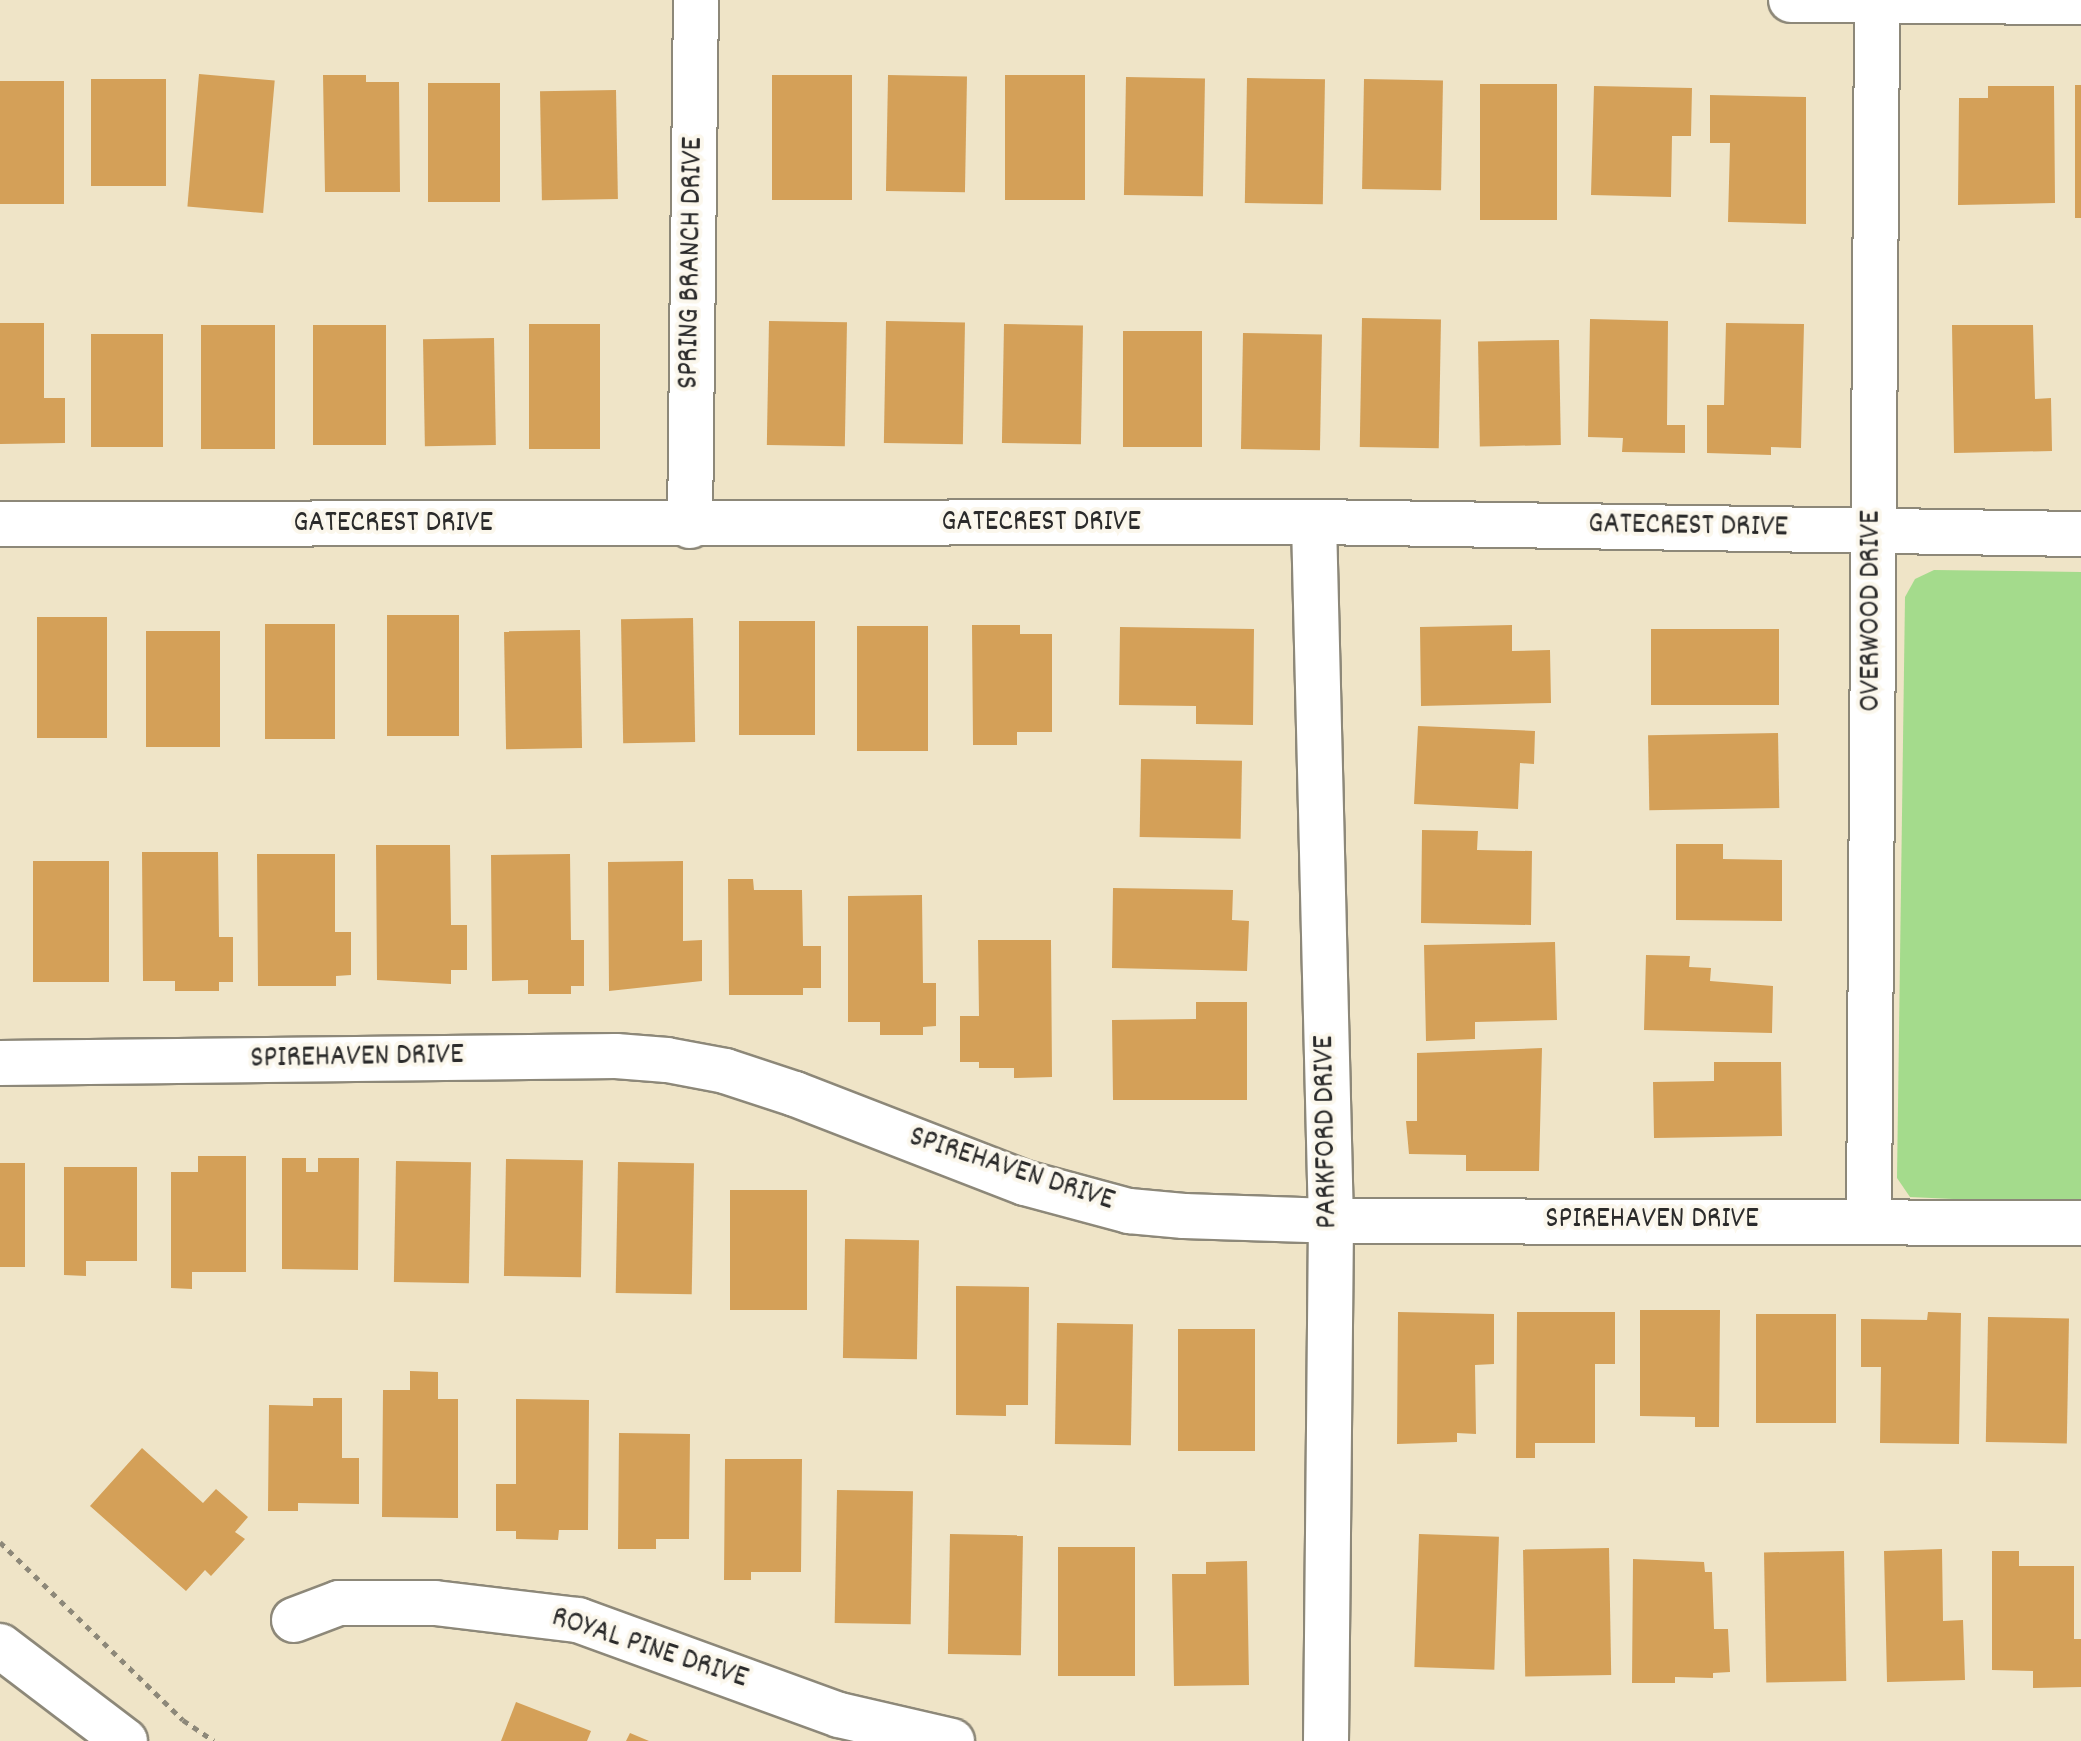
<!DOCTYPE html>
<style>
body{margin:0}
#map{position:relative;width:2081px;height:1741px;overflow:hidden;background:#efe4c7;font-family:Dekko,sans-serif}
div>[style]{position:absolute}
.green>*{inset:0;background:#a4db8c}
.building>*{inset:0;background:#d4a058;transform-origin:0 0}
.path>*{height:5px;margin-top:-2.5px;transform-origin:0;background:repeating-linear-gradient(90deg,#8d8879 0 6px,transparent 0 12px)}
.roads{filter:drop-shadow(2px 0 #8d8879) drop-shadow(-2px 0 #8d8879) drop-shadow(0 2px #8d8879) drop-shadow(0 -2px #8d8879)}
.minor>*{height:44px;margin:-22px;padding:0 22px;transform-origin:22px;border-radius:22px;background:#fff}
.tertiary>*{height:44px;margin:-22px;padding:0 22px;transform-origin:22px;border-radius:22px;background:#fff}
span{translate:-50% -50%;white-space:nowrap;text-align:center;line-height:1.15;-webkit-text-stroke:8px #fbf7ec;paint-order:stroke}
.street-label{font-size:30px;color:#2b2b2b}
</style>
<div id="map">
<div class="green">
<div style="clip-path:polygon(1934px 570px,2081px 572px,2081px 1205px,1910px 1197px,1897px 1178px,1905px 597px,1915px 579px)"></div>
</div>
<div class="building">
<div style="left:199px;top:74px;width:76px;height:133px;rotate:5deg"></div>
<div style="clip-path:polygon(323px 75px,366px 75px,366px 82px,399px 82px,400px 192px,325px 192px)"></div>
<div style="left:772px;top:75px;width:80px;height:125px"></div>
<div style="left:888px;top:75px;width:79px;height:116px;rotate:1deg"></div>
<div style="left:1005px;top:75px;width:80px;height:125px"></div>
<div style="left:1126px;top:77px;width:79px;height:118px;rotate:1deg"></div>
<div style="left:1247px;top:78px;width:78px;height:125px;rotate:1deg"></div>
<div style="left:91px;top:79px;width:75px;height:107px"></div>
<div style="left:1364px;top:79px;width:79px;height:110px;rotate:1deg"></div>
<div style="left:64px;top:81px;width:123px;height:64px;rotate:90deg"></div>
<div style="left:428px;top:83px;width:72px;height:119px"></div>
<div style="left:1480px;top:84px;width:77px;height:136px"></div>
<div style="left:2075px;top:85px;width:6px;height:133px"></div>
<div style="clip-path:polygon(1594px 86px,1692px 88px,1691px 136px,1672px 136px,1671px 197px,1591px 195px)"></div>
<div style="clip-path:polygon(1988px 86px,2054px 86px,2055px 203px,1958px 205px,1959px 98px,1988px 98px)"></div>
<div style="left:616px;top:90px;width:109px;height:76px;rotate:89deg"></div>
<div style="clip-path:polygon(1710px 95px,1806px 97px,1806px 224px,1728px 222px,1730px 143px,1710px 143px)"></div>
<div style="left:1362px;top:318px;width:79px;height:129px;rotate:1deg"></div>
<div style="clip-path:polygon(1590px 319px,1668px 321px,1667px 425px,1685px 425px,1685px 453px,1622px 452px,1623px 438px,1588px 437px)"></div>
<div style="left:769px;top:321px;width:78px;height:124px;rotate:1deg"></div>
<div style="left:886px;top:321px;width:79px;height:122px;rotate:1deg"></div>
<div style="clip-path:polygon(0 323px,44px 323px,44px 398px,65px 398px,65px 443px,0 444px)"></div>
<div style="clip-path:polygon(1726px 323px,1804px 324px,1801px 448px,1771px 447px,1771px 455px,1707px 453px,1707px 405px,1724px 405px)"></div>
<div style="left:600px;top:324px;width:125px;height:71px;rotate:90deg"></div>
<div style="left:1004px;top:324px;width:79px;height:119px;rotate:1deg"></div>
<div style="left:201px;top:325px;width:74px;height:124px"></div>
<div style="left:313px;top:325px;width:73px;height:120px"></div>
<div style="clip-path:polygon(1952px 325px,2033px 325px,2035px 399px,2051px 398px,2052px 451px,1954px 453px)"></div>
<div style="left:1123px;top:331px;width:79px;height:116px"></div>
<div style="left:1243px;top:333px;width:79px;height:116px;rotate:1deg"></div>
<div style="left:163px;top:334px;width:113px;height:72px;rotate:90deg"></div>
<div style="left:494px;top:338px;width:107px;height:71px;rotate:89deg"></div>
<div style="left:1559px;top:340px;width:105px;height:81px;rotate:89deg"></div>
<div style="left:459px;top:615px;width:121px;height:72px;rotate:90deg"></div>
<div style="left:37px;top:617px;width:70px;height:121px"></div>
<div style="left:693px;top:618px;width:124px;height:72px;rotate:89deg"></div>
<div style="left:739px;top:621px;width:76px;height:114px"></div>
<div style="left:265px;top:624px;width:70px;height:115px"></div>
<div style="clip-path:polygon(972px 625px,1020px 625px,1020px 634px,1052px 634px,1052px 732px,1017px 732px,1017px 745px,973px 745px)"></div>
<div style="clip-path:polygon(1512px 625px,1512px 651px,1550px 650px,1551px 703px,1421px 706px,1420px 627px)"></div>
<div style="left:928px;top:626px;width:125px;height:71px;rotate:90deg"></div>
<div style="clip-path:polygon(1120px 627px,1254px 629px,1253px 725px,1196px 724px,1196px 706px,1119px 705px)"></div>
<div style="left:1651px;top:629px;width:128px;height:76px"></div>
<div style="left:580px;top:630px;width:118px;height:76px;rotate:89deg"></div>
<div style="left:146px;top:631px;width:74px;height:116px"></div>
<div style="clip-path:polygon(1418px 726px,1535px 731px,1534px 764px,1520px 763px,1518px 809px,1414px 804px)"></div>
<div style="left:1778px;top:733px;width:75px;height:130px;rotate:89deg"></div>
<div style="left:1141px;top:759px;width:101px;height:78px;rotate:1deg"></div>
<div style="clip-path:polygon(1422px 830px,1478px 831px,1477px 850px,1532px 851px,1531px 925px,1421px 923px)"></div>
<div style="clip-path:polygon(1676px 844px,1723px 844px,1723px 859px,1782px 860px,1782px 921px,1676px 920px)"></div>
<div style="clip-path:polygon(376px 845px,450px 845px,451px 925px,467px 925px,467px 970px,451px 970px,451px 984px,377px 980px)"></div>
<div style="clip-path:polygon(142px 852px,218px 852px,219px 937px,233px 937px,233px 982px,219px 982px,219px 991px,175px 991px,175px 981px,143px 981px)"></div>
<div style="clip-path:polygon(257px 854px,335px 854px,335px 932px,351px 932px,351px 975px,336px 976px,336px 986px,258px 986px)"></div>
<div style="clip-path:polygon(570px 854px,571px 940px,584px 940px,584px 986px,571px 986px,571px 994px,528px 994px,528px 980px,492px 981px,491px 855px)"></div>
<div style="left:109px;top:861px;width:121px;height:76px;rotate:90deg"></div>
<div style="clip-path:polygon(683px 861px,683px 941px,702px 940px,702px 981px,609px 991px,608px 862px)"></div>
<div style="clip-path:polygon(728px 879px,753px 879px,754px 890px,802px 890px,803px 946px,821px 946px,821px 988px,803px 988px,803px 995px,729px 995px)"></div>
<div style="clip-path:polygon(1113px 888px,1233px 890px,1232px 920px,1249px 921px,1247px 971px,1112px 968px)"></div>
<div style="clip-path:polygon(922px 895px,923px 983px,936px 983px,936px 1026px,923px 1027px,923px 1035px,880px 1035px,880px 1022px,848px 1022px,848px 896px)"></div>
<div style="clip-path:polygon(978px 940px,1051px 940px,1052px 1077px,1014px 1078px,1014px 1068px,979px 1068px,979px 1062px,960px 1062px,960px 1016px,979px 1016px)"></div>
<div style="clip-path:polygon(1555px 942px,1557px 1020px,1475px 1022px,1475px 1039px,1426px 1041px,1424px 945px)"></div>
<div style="clip-path:polygon(1646px 955px,1690px 956px,1689px 967px,1711px 968px,1710px 981px,1773px 986px,1772px 1033px,1644px 1030px)"></div>
<div style="clip-path:polygon(1196px 1002px,1247px 1002px,1247px 1100px,1113px 1100px,1112px 1020px,1196px 1019px)"></div>
<div style="clip-path:polygon(1542px 1048px,1539px 1171px,1466px 1171px,1466px 1155px,1409px 1154px,1406px 1121px,1417px 1121px,1417px 1053px)"></div>
<div style="clip-path:polygon(1714px 1062px,1781px 1062px,1782px 1136px,1654px 1138px,1653px 1082px,1714px 1081px)"></div>
<div style="clip-path:polygon(198px 1156px,246px 1156px,246px 1272px,192px 1272px,192px 1289px,171px 1288px,171px 1172px,198px 1172px)"></div>
<div style="clip-path:polygon(282px 1158px,306px 1158px,306px 1172px,318px 1172px,318px 1158px,359px 1158px,358px 1270px,282px 1269px)"></div>
<div style="left:506px;top:1159px;width:77px;height:117px;rotate:1deg"></div>
<div style="left:396px;top:1161px;width:75px;height:121px;rotate:1deg"></div>
<div style="left:618px;top:1162px;width:76px;height:131px;rotate:1deg"></div>
<div style="left:0;top:1163px;width:25px;height:104px"></div>
<div style="clip-path:polygon(64px 1167px,137px 1167px,137px 1261px,86px 1261px,86px 1276px,64px 1275px)"></div>
<div style="left:730px;top:1190px;width:77px;height:120px"></div>
<div style="left:845px;top:1239px;width:74px;height:119px;rotate:1deg"></div>
<div style="clip-path:polygon(956px 1286px,1029px 1287px,1028px 1405px,1006px 1405px,1006px 1416px,956px 1415px)"></div>
<div style="clip-path:polygon(1640px 1310px,1720px 1310px,1719px 1427px,1695px 1427px,1695px 1417px,1640px 1416px)"></div>
<div style="clip-path:polygon(1398px 1312px,1494px 1314px,1494px 1364px,1475px 1365px,1476px 1434px,1457px 1433px,1457px 1442px,1397px 1444px)"></div>
<div style="clip-path:polygon(1517px 1312px,1615px 1312px,1615px 1364px,1595px 1364px,1595px 1443px,1535px 1443px,1535px 1458px,1516px 1458px)"></div>
<div style="clip-path:polygon(1928px 1312px,1961px 1313px,1959px 1444px,1880px 1443px,1881px 1367px,1861px 1367px,1861px 1319px,1927px 1320px)"></div>
<div style="left:1756px;top:1314px;width:80px;height:109px"></div>
<div style="left:1988px;top:1317px;width:81px;height:125px;rotate:1deg"></div>
<div style="left:1057px;top:1323px;width:76px;height:121px;rotate:1deg"></div>
<div style="left:1178px;top:1329px;width:77px;height:122px"></div>
<div style="clip-path:polygon(410px 1371px,438px 1372px,438px 1399px,458px 1399px,458px 1518px,382px 1517px,383px 1390px,410px 1390px)"></div>
<div style="clip-path:polygon(313px 1398px,342px 1398px,342px 1458px,359px 1458px,359px 1504px,298px 1503px,298px 1511px,268px 1511px,269px 1405px,313px 1406px)"></div>
<div style="clip-path:polygon(516px 1399px,589px 1400px,588px 1530px,559px 1530px,558px 1540px,516px 1539px,516px 1531px,496px 1531px,496px 1484px,516px 1484px)"></div>
<div style="clip-path:polygon(619px 1433px,690px 1434px,689px 1539px,656px 1539px,656px 1549px,618px 1549px)"></div>
<div style="clip-path:polygon(142px 1448px,203px 1503px,216px 1489px,248px 1517px,235px 1532px,245px 1539px,211px 1576px,205px 1570px,186px 1591px,90px 1506px)"></div>
<div style="clip-path:polygon(725px 1459px,802px 1459px,801px 1572px,751px 1572px,751px 1580px,724px 1580px)"></div>
<div style="left:837px;top:1490px;width:76px;height:133px;rotate:1deg"></div>
<div style="left:950px;top:1534px;width:73px;height:120px;rotate:1deg"></div>
<div style="left:1419px;top:1534px;width:80px;height:133px;rotate:2deg"></div>
<div style="left:1058px;top:1547px;width:77px;height:129px"></div>
<div style="left:1609px;top:1548px;width:127px;height:86px;rotate:89deg"></div>
<div style="clip-path:polygon(1942px 1549px,1943px 1621px,1963px 1620px,1965px 1680px,1887px 1682px,1884px 1551px)"></div>
<div style="left:1844px;top:1551px;width:130px;height:80px;rotate:89deg"></div>
<div style="clip-path:polygon(1992px 1551px,2019px 1551px,2019px 1566px,2074px 1566px,2074px 1639px,2081px 1639px,2081px 1687px,2033px 1688px,2033px 1671px,1992px 1670px)"></div>
<div style="clip-path:polygon(1633px 1559px,1704px 1562px,1705px 1572px,1712px 1572px,1714px 1629px,1728px 1629px,1730px 1672px,1713px 1673px,1713px 1678px,1675px 1677px,1675px 1683px,1632px 1683px)"></div>
<div style="clip-path:polygon(1247px 1561px,1249px 1685px,1174px 1686px,1172px 1574px,1206px 1574px,1206px 1562px)"></div>
<div style="clip-path:polygon(516px 1702px,591px 1731px,587px 1741px,501px 1741px)"></div>
<div style="clip-path:polygon(630px 1733px,649px 1741px,626px 1741px)"></div>
</div>
<div class="path">
<div style="left:0;top:1542px;width:255px;rotate:44.2deg"></div>
<div style="left:183px;top:1720px;width:37px;rotate:34deg"></div>
</div>
<div class="roads">
<div class="minor">
<div style="left:1791px;top:0;width:290px;rotate:0.4deg"></div>
<div style="left:1314px;top:522px;width:699px;rotate:88.61deg"></div>
<div style="left:1331px;top:1221px;width:520px;rotate:90.55deg"></div>
<div style="left:0;top:524px;width:1314px;rotate:-0.09deg"></div>
<div style="left:1314px;top:522px;width:767px;rotate:0.9deg"></div>
<div style="left:690px;top:526px;width:526px;rotate:-89.35deg"></div>
<div style="left:0;top:1063px;width:616px;rotate:-0.65deg"></div>
<div style="left:616px;top:1056px;width:51px;rotate:4.5deg"></div>
<div style="left:667px;top:1060px;width:59px;rotate:10.7deg"></div>
<div style="left:725px;top:1071px;width:74px;rotate:18.2deg"></div>
<div style="left:795px;top:1094px;width:247px;rotate:21.2deg"></div>
<div style="left:1025px;top:1183px;width:108px;rotate:15.1deg"></div>
<div style="left:1129px;top:1211px;width:55px;rotate:5.2deg"></div>
<div style="left:1184px;top:1216px;width:147px;rotate:1.9deg"></div>
<div style="left:1331px;top:1221px;width:750px;rotate:0.15deg"></div>
<div style="left:1869px;top:1221px;width:1220px;rotate:-89.62deg"></div>
<div style="left:294px;top:1620px;width:48px;rotate:-20.7deg"></div>
<div style="left:339px;top:1603px;width:96px"></div>
<div style="left:435px;top:1603px;width:144px;rotate:6.8deg"></div>
<div style="left:578px;top:1620px;width:278px;rotate:20deg"></div>
<div style="left:839px;top:1715px;width:116px;rotate:13deg"></div>
</div>
<div class="tertiary">
<div style="left:0;top:1646px;width:157px;rotate:37.2deg"></div>
</div>
</div>
<div class="street-label">
<span style="left:693px;top:263px;rotate:-89deg">SPRING BRANCH DRIVE</span>
<span style="left:1041px;top:524px">GATECREST DRIVE</span>
<span style="left:393px;top:525px">GATECREST DRIVE</span>
<span style="left:1688px;top:528px;rotate:1deg">GATECREST DRIVE</span>
<span style="left:1873px;top:611px;rotate:-90deg">OVERWOOD DRIVE</span>
<span style="left:357px;top:1059px;rotate:-1deg">SPIREHAVEN DRIVE</span>
<span style="left:1328px;top:1132px;rotate:-91deg">PARKFORD DRIVE</span>
<span style="left:1011px;top:1171px;rotate:18deg">SPIREHAVEN DRIVE</span>
<span style="left:1652px;top:1221px">SPIREHAVEN DRIVE</span>
<span style="left:649px;top:1650px;rotate:18deg">ROYAL PINE DRIVE</span>
</div>
</div>
